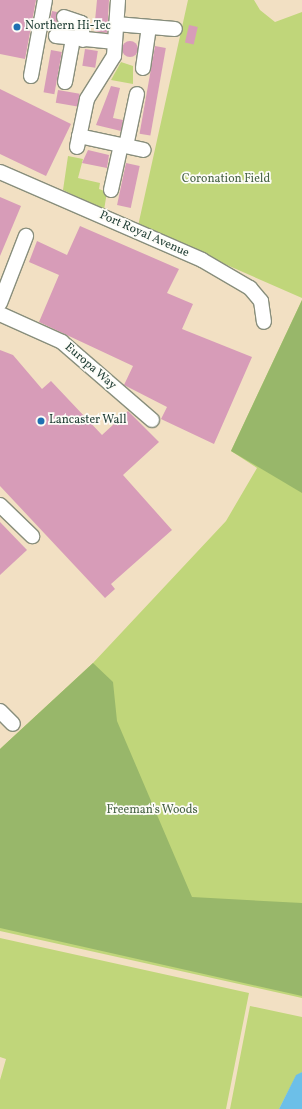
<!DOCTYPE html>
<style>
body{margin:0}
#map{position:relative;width:302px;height:1109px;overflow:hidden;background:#f2e0c3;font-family:Vollkorn,serif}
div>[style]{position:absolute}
.green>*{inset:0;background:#c0d67a}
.forest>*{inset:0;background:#98b76a}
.water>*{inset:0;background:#6cbfe8}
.building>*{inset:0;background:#d79cb8;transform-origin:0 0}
.round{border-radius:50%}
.roads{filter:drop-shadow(1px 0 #888e7c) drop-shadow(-1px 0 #888e7c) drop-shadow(0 1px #888e7c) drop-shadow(0 -1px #888e7c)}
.minor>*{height:14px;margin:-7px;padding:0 7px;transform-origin:7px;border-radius:7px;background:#fff}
.dots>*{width:11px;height:11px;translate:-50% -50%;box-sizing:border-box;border:2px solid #fdfcf7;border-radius:50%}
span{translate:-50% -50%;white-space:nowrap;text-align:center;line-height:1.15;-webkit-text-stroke:3.5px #fdfcf7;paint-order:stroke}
.poi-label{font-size:12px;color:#1f3d34}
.left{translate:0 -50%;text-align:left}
.park-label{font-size:12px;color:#476346}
.street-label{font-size:12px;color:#1f3d34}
</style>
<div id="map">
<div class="green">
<div style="clip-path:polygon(188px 0,254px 0,260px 10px,275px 22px,302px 12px,302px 298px,138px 226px)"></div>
<div style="clip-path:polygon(121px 62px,133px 66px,133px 84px,111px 80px)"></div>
<div style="clip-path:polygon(68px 156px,83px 159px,78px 178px,100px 183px,99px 189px,107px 192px,104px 210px,63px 190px)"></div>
<div style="clip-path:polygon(302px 300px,302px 998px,0 931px,0 749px,93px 663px,226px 521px,257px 468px,231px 451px)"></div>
<div style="clip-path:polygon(0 938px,249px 993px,226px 1109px,0 1109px,0 1080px,6px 1059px,0 1057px)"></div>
<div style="clip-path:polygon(250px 1006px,302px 1017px,302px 1072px,296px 1076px,279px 1109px,230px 1109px)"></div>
</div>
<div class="forest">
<div style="clip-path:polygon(302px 300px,302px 493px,231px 451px)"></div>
<div style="clip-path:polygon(93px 663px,113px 682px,117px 721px,192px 897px,302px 903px,302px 996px,0 928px,0 749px)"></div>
</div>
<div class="water">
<div style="clip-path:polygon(302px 1072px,302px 1109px,279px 1109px,296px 1075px)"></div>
</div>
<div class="building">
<div style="clip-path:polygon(0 0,36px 0,25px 59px,0 54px)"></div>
<div style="clip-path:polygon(97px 0,109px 0,107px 33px,94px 31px)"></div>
<div style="clip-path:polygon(52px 11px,57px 12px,58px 23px,50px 21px)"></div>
<div style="left:189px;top:25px;width:9px;height:18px;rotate:13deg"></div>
<div class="round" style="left:122px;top:41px;width:16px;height:16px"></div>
<div style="left:155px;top:46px;width:11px;height:89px;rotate:10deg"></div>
<div style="left:85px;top:49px;width:13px;height:17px;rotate:9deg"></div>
<div style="left:51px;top:50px;width:11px;height:43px;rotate:10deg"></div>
<div style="clip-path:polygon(111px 86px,120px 88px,113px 118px,123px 120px,121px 131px,96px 125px)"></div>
<div style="clip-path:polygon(0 89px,71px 124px,46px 176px,0 154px)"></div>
<div style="left:58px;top:90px;width:22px;height:13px;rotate:10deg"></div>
<div style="clip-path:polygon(88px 150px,109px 155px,107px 168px,82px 163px)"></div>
<div style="left:126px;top:163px;width:14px;height:43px;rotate:12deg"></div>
<div style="clip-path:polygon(0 197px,21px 206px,0 256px)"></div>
<div style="clip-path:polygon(80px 226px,179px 269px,167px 293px,193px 304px,182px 329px,252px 357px,214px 444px,161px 419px,167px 407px,124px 385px,133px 366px,39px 322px,59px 275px,29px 262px,37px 241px,67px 255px)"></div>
<div style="clip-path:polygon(0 350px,13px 355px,42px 389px,51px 381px,102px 435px,128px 411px,159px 442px,123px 475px,172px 530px,111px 584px,115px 589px,105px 598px,0 486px)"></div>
<div style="clip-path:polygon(0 522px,27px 550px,0 575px)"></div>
</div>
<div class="roads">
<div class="minor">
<div style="left:64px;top:17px;width:18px;rotate:19deg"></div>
<div style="left:81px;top:23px;width:17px;rotate:83deg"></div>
<div style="left:116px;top:24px;width:59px;rotate:4.8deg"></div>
<div style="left:56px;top:36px;width:59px;rotate:5.8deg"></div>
<div style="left:143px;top:68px;width:41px;rotate:-81.7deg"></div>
<div style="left:31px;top:76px;width:77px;rotate:-79.6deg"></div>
<div style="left:65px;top:82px;width:44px;rotate:-79.5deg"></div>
<div style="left:79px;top:136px;width:66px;rotate:12.2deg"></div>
<div style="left:126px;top:146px;width:53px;rotate:-78.1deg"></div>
<div style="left:77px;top:147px;width:49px;rotate:-78.2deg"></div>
<div style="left:87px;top:99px;width:51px;rotate:-57.9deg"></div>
<div style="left:114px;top:56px;width:56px;rotate:-85.9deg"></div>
<div style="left:0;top:172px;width:220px;rotate:23.5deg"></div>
<div style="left:202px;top:260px;width:56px;rotate:30.3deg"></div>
<div style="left:250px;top:288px;width:17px;rotate:50deg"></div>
<div style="left:261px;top:301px;width:21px;rotate:82deg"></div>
<div style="left:111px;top:190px;width:46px;rotate:-77.5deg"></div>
<div style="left:0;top:303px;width:72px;rotate:-68.8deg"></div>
<div style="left:0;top:314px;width:68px;rotate:24.3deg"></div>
<div style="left:62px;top:342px;width:119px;rotate:40.9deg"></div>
<div style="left:0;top:505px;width:45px;rotate:44.1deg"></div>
<div style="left:0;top:711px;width:18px;rotate:45deg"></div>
</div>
</div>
<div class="dots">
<div style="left:17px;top:27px;background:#1f6fb2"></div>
<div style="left:41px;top:421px;background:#1f6fb2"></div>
</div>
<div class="poi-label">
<span class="left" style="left:25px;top:27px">Northern Hi-Tec</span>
<span class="left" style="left:49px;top:421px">Lancaster Wall</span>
</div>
<div class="park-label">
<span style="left:226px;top:180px">Coronation Field</span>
<span style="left:152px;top:811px">Freeman's Woods</span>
</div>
<div class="street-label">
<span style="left:144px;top:235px;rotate:24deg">Port Royal Avenue</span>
<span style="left:90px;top:367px;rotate:41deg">Europa Way</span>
</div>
</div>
